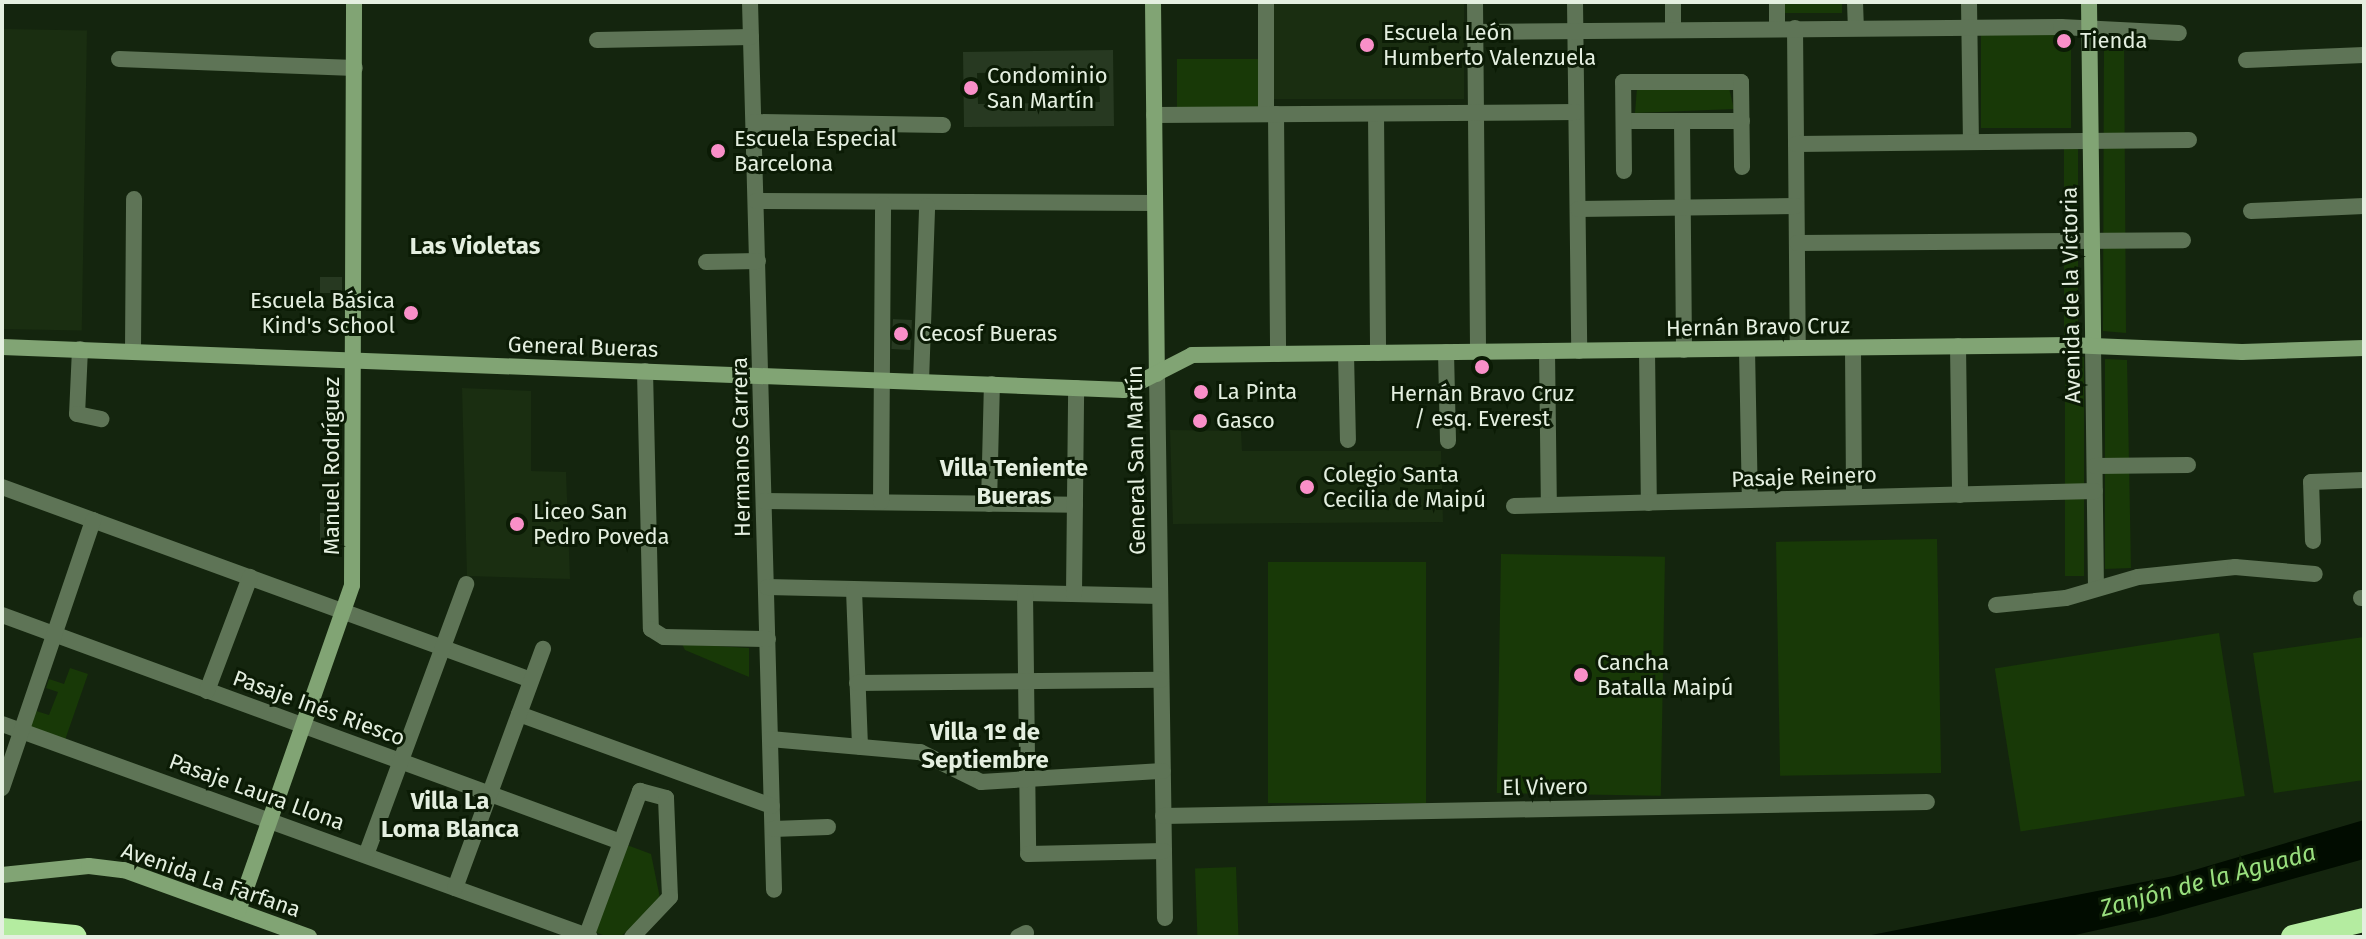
<!DOCTYPE html>
<meta charset="utf-8">
<style>
body{margin:0}
#map{position:relative;width:2366px;height:939px;overflow:hidden;background:#14250e;font-family:"Fira Sans",sans-serif}
div>[style]{position:absolute}
.built>*{inset:0;background:#1a2e11;transform-origin:0 0}
.green>*{inset:0;background:#183907;transform-origin:0 0}
.water>*{inset:0;background:#010c00}
.building>*{inset:0;background:#273921;transform-origin:0 0}
.street>*{height:16px;margin:-8px;padding:0 8px;transform-origin:8px;border-radius:8px;background:#5e7456}
.secondary>*{height:16px;margin:-8px;padding:0 8px;transform-origin:8px;border-radius:8px;background:#81a474}
.highway>*{height:24px;margin:-12px;padding:0 12px;transform-origin:12px;border-radius:12px;background:#b4eca0}
.dots>*{width:22px;height:22px;translate:-50% -50%;box-sizing:border-box;border:4px solid #0b1b05;border-radius:50%}
span{translate:-50% -50%;white-space:nowrap;text-align:center;line-height:1.15;-webkit-text-stroke:6px #0b1b05;paint-order:stroke}
.poi-label{font-size:22px;color:#e4efe0}
.left{translate:0 -50%;text-align:left}
.right{translate:-100% -50%;text-align:right}
.street-label{font-size:22px;color:#e4efe0}
.neighbourhood-label{font-size:24px;color:#e4efe0;font-weight:700}
.water-label{font-size:24px;color:#99df7e;font-style:italic}
.frame{position:absolute;inset:0;border:4px solid #e4efe0;pointer-events:none}
</style>
<div id="map">
<div class="built">
<div style="left:1269px;top:2px;width:195px;height:97px"></div>
<div style="left:2px;top:29px;width:85px;height:300px;rotate:1deg"></div>
<div style="clip-path:polygon(462px 388px,531px 391px,531px 471px,566px 472px,570px 579px,467px 576px)"></div>
<div style="clip-path:polygon(1170px 430px,1241px 431px,1242px 451px,1441px 451px,1443px 522px,1173px 524px)"></div>
</div>
<div class="green">
<div style="left:1783px;top:2px;width:59px;height:11px"></div>
<div style="left:2071px;top:35px;width:93px;height:90px;rotate:90deg"></div>
<div style="clip-path:polygon(2124px 39px,2126px 333px,2103px 331px,2104px 41px)"></div>
<div style="left:1177px;top:59px;width:81px;height:49px"></div>
<div style="clip-path:polygon(1637px 88px,1729px 88px,1734px 109px,1635px 113px)"></div>
<div style="left:2064px;top:147px;width:14px;height:188px"></div>
<div style="left:2065px;top:357px;width:19px;height:219px"></div>
<div style="clip-path:polygon(2105px 359px,2127px 360px,2131px 568px,2105px 569px)"></div>
<div style="left:1937px;top:539px;width:234px;height:161px;rotate:89deg"></div>
<div style="left:1501px;top:554px;width:164px;height:239px;rotate:1deg"></div>
<div style="left:1268px;top:562px;width:158px;height:241px"></div>
<div style="left:2219px;top:633px;width:165px;height:227px;rotate:81deg"></div>
<div style="clip-path:polygon(2364px 637px,2364px 780px,2274px 793px,2253px 653px)"></div>
<div style="clip-path:polygon(682px 644px,749px 648px,749px 677px,685px 650px)"></div>
<div style="clip-path:polygon(70px 668px,88px 674px,65px 740px,27px 726px,33px 710px,49px 715px,58px 692px,46px 688px,49px 679px,64px 684px)"></div>
<div style="clip-path:polygon(627px 845px,651px 854px,661px 903px,620px 937px,608px 937px,595px 932px)"></div>
<div style="left:1236px;top:867px;width:69px;height:41px;rotate:88deg"></div>
</div>
<div class="water">
<div style="clip-path:polygon(2364px 820px,2364px 859px,2156px 917px,2066px 937px,1861px 937px,2174px 876px)"></div>
</div>
<div class="building">
<div style="clip-path:polygon(evenodd,1113px 50px,1114px 126px,964px 127px,963px 52px,1113px 50px,1099px 71px,1100px 102px,978px 104px,977px 73px,1099px 71px)"></div>
<div style="left:320px;top:277px;width:22px;height:16px"></div>
<div style="left:893px;top:319px;width:19px;height:30px;rotate:3deg"></div>
<div style="left:320px;top:513px;width:15px;height:27px"></div>
</div>
<div class="street">
<div style="left:750px;top:2px;width:888px;rotate:88.45deg"></div>
<div style="left:1266px;top:2px;width:112px;rotate:90deg"></div>
<div style="left:1475px;top:2px;width:350px;rotate:89.5deg"></div>
<div style="left:1575px;top:2px;width:349px;rotate:89.3deg"></div>
<div style="left:1777px;top:2px;width:26px;rotate:90deg"></div>
<div style="left:1855px;top:2px;width:26px;rotate:88deg"></div>
<div style="left:1969px;top:2px;width:139px;rotate:89.2deg"></div>
<div style="left:1795px;top:28px;width:320px;rotate:89.5deg"></div>
<div style="left:1673px;top:29px;width:27px;rotate:-90deg"></div>
<div style="left:1475px;top:32px;width:586px;rotate:-0.49deg"></div>
<div style="left:2061px;top:27px;width:118px;rotate:2.9deg"></div>
<div style="left:597px;top:40px;width:154px;rotate:-1.1deg"></div>
<div style="left:119px;top:59px;width:236px;rotate:2.2deg"></div>
<div style="left:2246px;top:60px;width:118px;rotate:-2.4deg"></div>
<div style="left:1276px;top:114px;width:240px;rotate:89.5deg"></div>
<div style="left:1376px;top:114px;width:239px;rotate:89.5deg"></div>
<div style="left:1154px;top:115px;width:422px;rotate:-0.4deg"></div>
<div style="left:1624px;top:121px;width:118px"></div>
<div style="left:1682px;top:121px;width:229px;rotate:89.5deg"></div>
<div style="left:754px;top:122px;width:189px;rotate:0.9deg"></div>
<div style="left:1796px;top:144px;width:393px;rotate:-0.6deg"></div>
<div style="left:1624px;top:171px;width:89px;rotate:-90.6deg"></div>
<div style="left:1623px;top:82px;width:118px"></div>
<div style="left:1741px;top:82px;width:85px;rotate:89.3deg"></div>
<div style="left:756px;top:201px;width:399px;rotate:0.3deg"></div>
<div style="left:1578px;top:209px;width:218px;rotate:-0.8deg"></div>
<div style="left:2251px;top:211px;width:113px;rotate:-2.5deg"></div>
<div style="left:1797px;top:243px;width:386px;rotate:-0.4deg"></div>
<div style="left:706px;top:262px;width:52px;rotate:-1.1deg"></div>
<div style="left:2093px;top:345px;width:242px;rotate:89.3deg"></div>
<div style="left:1958px;top:346px;width:149px;rotate:89.2deg"></div>
<div style="left:1853px;top:348px;width:149px;rotate:89.6deg"></div>
<div style="left:80px;top:349px;width:65px;rotate:92.6deg"></div>
<div style="left:77px;top:414px;width:25px;rotate:12deg"></div>
<div style="left:1747px;top:349px;width:151px;rotate:88.9deg"></div>
<div style="left:1647px;top:350px;width:153px;rotate:89.3deg"></div>
<div style="left:133px;top:351px;width:152px;rotate:-89.6deg"></div>
<div style="left:1547px;top:351px;width:154px;rotate:89.3deg"></div>
<div style="left:1446px;top:352px;width:89px;rotate:88.7deg"></div>
<div style="left:1346px;top:354px;width:86px;rotate:88.7deg"></div>
<div style="left:645px;top:371px;width:258px;rotate:88.7deg"></div>
<div style="left:651px;top:629px;width:15px;rotate:32deg"></div>
<div style="left:664px;top:637px;width:104px;rotate:1.1deg"></div>
<div style="left:1157px;top:374px;width:544px;rotate:89.16deg"></div>
<div style="left:921px;top:382px;width:176px;rotate:-88deg"></div>
<div style="left:2095px;top:466px;width:93px;rotate:-0.6deg"></div>
<div style="left:2px;top:487px;width:563px;rotate:20.04deg"></div>
<div style="left:764px;top:501px;width:311px;rotate:0.7deg"></div>
<div style="left:881px;top:502px;width:298px;rotate:-89.6deg"></div>
<div style="left:989px;top:504px;width:120px;rotate:-88.6deg"></div>
<div style="left:1514px;top:506px;width:581px;rotate:-1.48deg"></div>
<div style="left:2313px;top:541px;width:59px;rotate:-91.9deg"></div>
<div style="left:2311px;top:482px;width:53px;rotate:-2.2deg"></div>
<div style="left:767px;top:587px;width:393px;rotate:1.3deg"></div>
<div style="left:854px;top:590px;width:157px;rotate:87.8deg"></div>
<div style="left:1025px;top:593px;width:261px;rotate:89.3deg"></div>
<div style="left:1028px;top:854px;width:136px;rotate:-1.3deg"></div>
<div style="left:1074px;top:594px;width:206px;rotate:-89.4deg"></div>
<div style="left:2361px;top:598px;width:3px"></div>
<div style="left:1996px;top:605px;width:70px;rotate:-5.7deg"></div>
<div style="left:2066px;top:598px;width:75px;rotate:-16.3deg"></div>
<div style="left:2138px;top:577px;width:98px;rotate:-5.9deg"></div>
<div style="left:2235px;top:567px;width:80px;rotate:5deg"></div>
<div style="left:2px;top:615px;width:659px;rotate:20.14deg"></div>
<div style="left:857px;top:683px;width:304px;rotate:-0.6deg"></div>
<div style="left:207px;top:691px;width:122px;rotate:-69.3deg"></div>
<div style="left:519px;top:714px;width:269px;rotate:20deg"></div>
<div style="left:2px;top:724px;width:625px;rotate:19.91deg"></div>
<div style="left:770px;top:739px;width:151px;rotate:5deg"></div>
<div style="left:920px;top:752px;width:68px;rotate:26.2deg"></div>
<div style="left:981px;top:782px;width:182px;rotate:-3.5deg"></div>
<div style="left:2px;top:788px;width:283px;rotate:-71.2deg"></div>
<div style="left:1163px;top:816px;width:764px;rotate:-1.05deg"></div>
<div style="left:773px;top:829px;width:55px;rotate:-2.1deg"></div>
<div style="left:366px;top:855px;width:289px;rotate:-69.7deg"></div>
<div style="left:455px;top:888px;width:255px;rotate:-69.8deg"></div>
<div style="left:586px;top:937px;width:156px;rotate:-69.7deg"></div>
<div style="left:640px;top:791px;width:27px;rotate:15deg"></div>
<div style="left:666px;top:798px;width:99px;rotate:87.7deg"></div>
<div style="left:670px;top:897px;width:55px;rotate:133.5deg"></div>
<div style="left:1018px;top:937px;width:9px;rotate:-27deg"></div>
</div>
<div class="secondary">
<div style="left:1153px;top:2px;width:372px;rotate:89.4deg"></div>
<div style="left:2089px;top:2px;width:343px;rotate:89.3deg"></div>
<div style="left:2px;top:347px;width:1123px;rotate:2.19deg"></div>
<div style="left:1124px;top:390px;width:76px;rotate:-27.2deg"></div>
<div style="left:1192px;top:355px;width:876px;rotate:-0.65deg"></div>
<div style="left:2068px;top:345px;width:174px;rotate:2.3deg"></div>
<div style="left:2242px;top:352px;width:122px;rotate:-1.9deg"></div>
<div style="left:2px;top:875px;width:87px;rotate:-5.9deg"></div>
<div style="left:89px;top:866px;width:35px;rotate:7deg"></div>
<div style="left:124px;top:870px;width:197px;rotate:19.9deg"></div>
<div style="left:238px;top:911px;width:345px;rotate:-70.7deg"></div>
<div style="left:352px;top:585px;width:583px;rotate:-89.8deg"></div>
</div>
<div class="highway">
<div style="left:2px;top:930px;width:73px;rotate:5.5deg"></div>
<div style="left:2293px;top:937px;width:73px;rotate:-13.5deg"></div>
</div>
<div class="dots">
<div style="left:2064px;top:41px;background:#f98fc8"></div>
<div style="left:1367px;top:45px;background:#f98fc8"></div>
<div style="left:971px;top:88px;background:#f98fc8"></div>
<div style="left:718px;top:151px;background:#f98fc8"></div>
<div style="left:411px;top:313px;background:#f98fc8"></div>
<div style="left:901px;top:334px;background:#f98fc8"></div>
<div style="left:1482px;top:367px;background:#f98fc8"></div>
<div style="left:1201px;top:392px;background:#f98fc8"></div>
<div style="left:1200px;top:421px;background:#f98fc8"></div>
<div style="left:1307px;top:487px;background:#f98fc8"></div>
<div style="left:517px;top:524px;background:#f98fc8"></div>
<div style="left:1581px;top:675px;background:#f98fc8"></div>
</div>
<div class="poi-label">
<span class="left" style="left:1383px;top:45px">Escuela León<br>Humberto Valenzuela</span>
<span class="left" style="left:2080px;top:41px">Tienda</span>
<span class="left" style="left:987px;top:88px">Condominio<br>San Martín</span>
<span class="left" style="left:734px;top:151px">Escuela Especial<br>Barcelona</span>
<span class="right" style="left:395px;top:313px">Escuela Básica<br>Kind's School</span>
<span class="left" style="left:919px;top:334px">Cecosf Bueras</span>
<span class="left" style="left:1217px;top:392px">La Pinta</span>
<span style="left:1482px;top:406px">Hernán Bravo Cruz<br>/ esq. Everest</span>
<span class="left" style="left:1216px;top:421px">Gasco</span>
<span class="left" style="left:1323px;top:487px">Colegio Santa<br>Cecilia de Maipú</span>
<span class="left" style="left:533px;top:524px">Liceo San<br>Pedro Poveda</span>
<span class="left" style="left:1597px;top:675px">Cancha<br>Batalla Maipú</span>
</div>
<div class="street-label">
<span style="left:2071px;top:295px;rotate:-91deg">Avenida de la Victoria</span>
<span style="left:1758px;top:327px;rotate:-1deg">Hernán Bravo Cruz</span>
<span style="left:583px;top:347px;rotate:2deg">General Bueras</span>
<span style="left:741px;top:447px;rotate:-91deg">Hermanos Carrera</span>
<span style="left:1136px;top:460px;rotate:-91deg">General San Martín</span>
<span style="left:332px;top:466px;rotate:-90deg">Manuel Rodríguez</span>
<span style="left:1804px;top:477px;rotate:-2deg">Pasaje Reinero</span>
<span style="left:319px;top:708px;rotate:20deg">Pasaje Inés Riesco</span>
<span style="left:1545px;top:787px;rotate:-1deg">El Vivero</span>
<span style="left:257px;top:792px;rotate:20deg">Pasaje Laura Llona</span>
<span style="left:211px;top:880px;rotate:19deg">Avenida La Farfana</span>
</div>
<div class="neighbourhood-label">
<span style="left:475px;top:247px">Las Violetas</span>
<span style="left:1014px;top:483px">Villa Teniente<br>Bueras</span>
<span style="left:985px;top:747px">Villa 1º de<br>Septiembre</span>
<span style="left:450px;top:816px">Villa La<br>Loma Blanca</span>
</div>
<div class="water-label">
<span style="left:2208px;top:881px;rotate:-15deg">Zanjón de la Aguada</span>
</div>
<div class="frame"></div>
</div>
